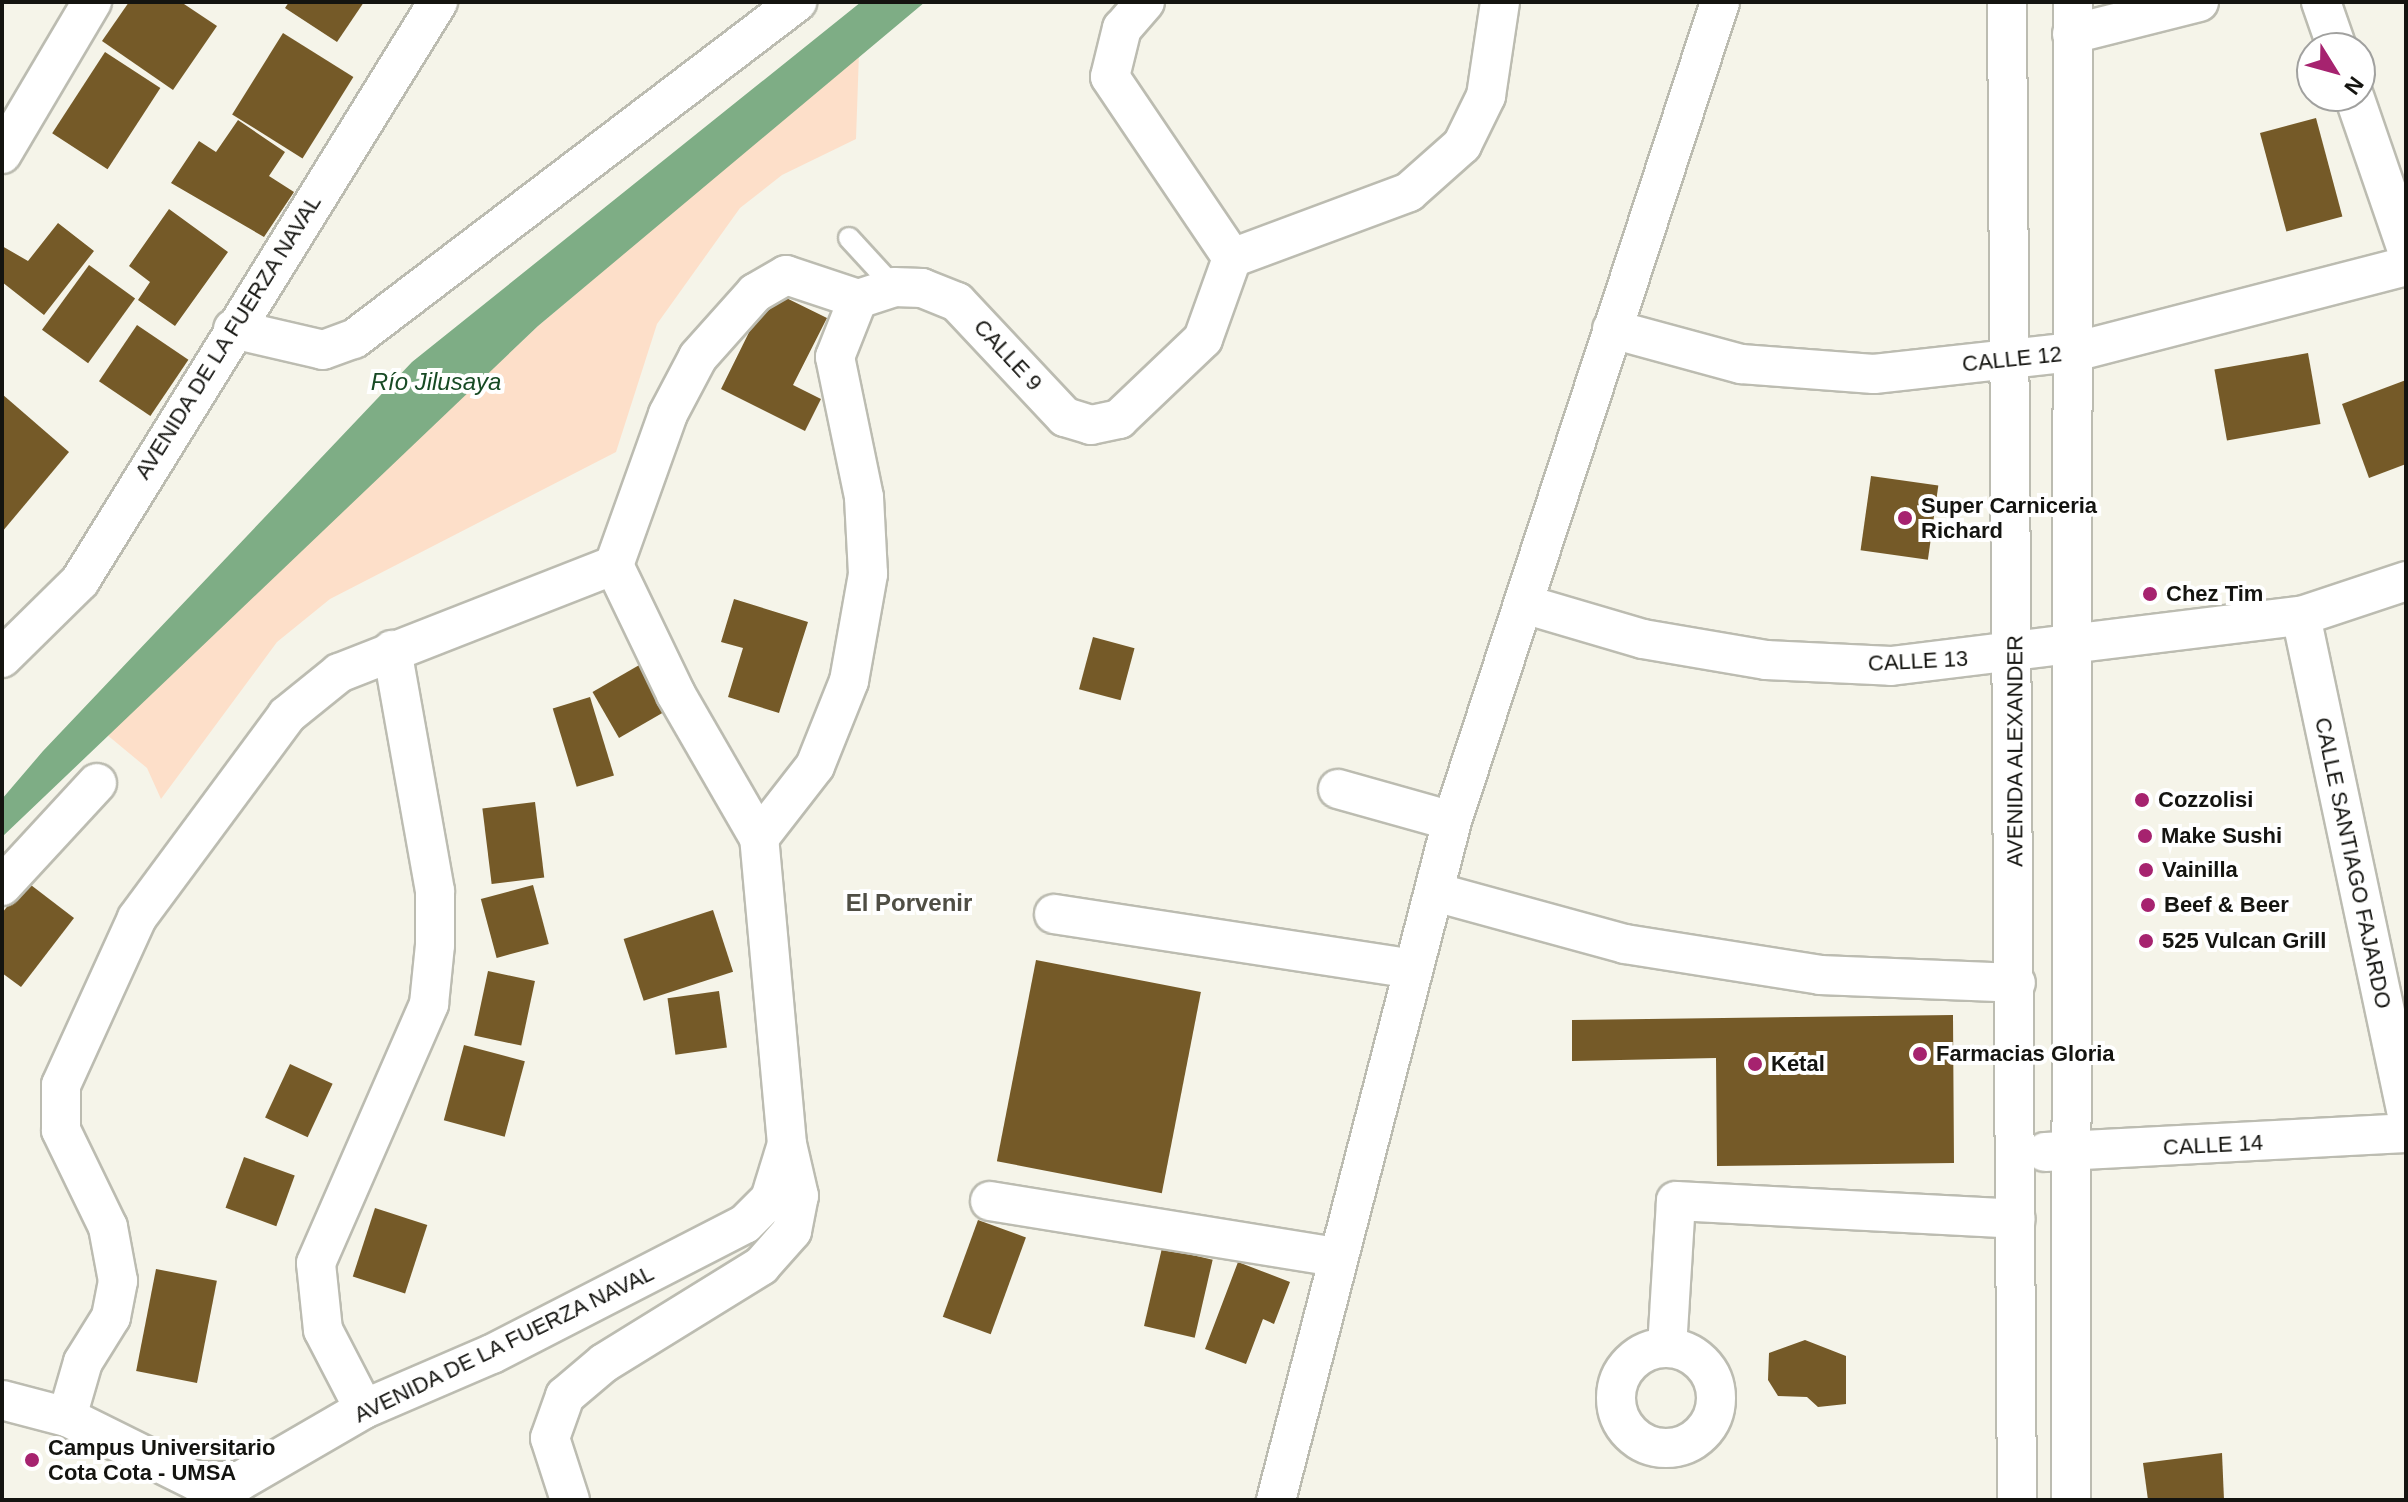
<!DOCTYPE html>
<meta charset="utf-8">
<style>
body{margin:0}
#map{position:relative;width:2408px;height:1502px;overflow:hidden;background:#f5f4e9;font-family:Arial,sans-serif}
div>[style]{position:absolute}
.green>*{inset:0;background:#fddfc9}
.water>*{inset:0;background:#7ead85}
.building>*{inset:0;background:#755a28;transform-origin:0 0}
.roads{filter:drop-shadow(2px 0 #bcbcb1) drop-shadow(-2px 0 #bcbcb1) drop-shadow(0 2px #bcbcb1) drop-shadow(0 -2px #bcbcb1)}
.lane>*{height:20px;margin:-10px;padding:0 10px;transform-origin:10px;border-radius:10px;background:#fff}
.street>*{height:38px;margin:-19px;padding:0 19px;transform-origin:19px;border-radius:19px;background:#fff}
.street>.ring{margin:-19px;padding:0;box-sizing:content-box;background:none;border:38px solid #fff;border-radius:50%}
.dots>*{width:22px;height:22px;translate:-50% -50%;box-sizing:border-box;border:4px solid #fff;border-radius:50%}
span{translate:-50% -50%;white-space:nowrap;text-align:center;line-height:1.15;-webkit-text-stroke:8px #fff;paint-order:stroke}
.street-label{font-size:22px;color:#141410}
.poi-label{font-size:22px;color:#141410;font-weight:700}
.left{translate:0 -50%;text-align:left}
.water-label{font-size:24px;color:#174a24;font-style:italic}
.neighbourhood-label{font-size:24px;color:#4f4e44;font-weight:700}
.frame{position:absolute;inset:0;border:4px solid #141410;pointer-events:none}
.north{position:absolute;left:2296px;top:32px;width:80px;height:80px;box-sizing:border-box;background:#fff;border:2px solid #a1a19f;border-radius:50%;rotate:127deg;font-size:22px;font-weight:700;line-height:32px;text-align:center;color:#141410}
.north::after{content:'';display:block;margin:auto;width:28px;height:36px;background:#a6236f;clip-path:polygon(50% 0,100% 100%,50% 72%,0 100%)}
</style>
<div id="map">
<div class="green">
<div style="clip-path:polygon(859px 53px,856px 139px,782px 175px,740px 208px,657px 324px,616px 452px,330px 599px,277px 642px,161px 799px,147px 768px,106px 734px,538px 326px)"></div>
</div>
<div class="water">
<div style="clip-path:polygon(861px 2px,925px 2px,538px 326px,2px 837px,2px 799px,43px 751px,412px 362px)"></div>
</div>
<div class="building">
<div style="clip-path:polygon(129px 2px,181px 2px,217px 26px,173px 90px,102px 41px)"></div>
<div style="clip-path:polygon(289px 2px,364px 2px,337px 42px,285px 8px)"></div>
<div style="left:283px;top:33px;width:83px;height:96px;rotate:32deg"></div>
<div style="left:105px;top:52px;width:66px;height:97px;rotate:33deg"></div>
<div style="left:2316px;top:118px;width:102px;height:58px;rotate:75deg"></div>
<div style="clip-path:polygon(238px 120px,285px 152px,269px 176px,294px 192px,264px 237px,171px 183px,199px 141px,216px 152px)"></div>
<div style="clip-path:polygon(169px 209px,228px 252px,175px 326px,138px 300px,150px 282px,129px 266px)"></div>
<div style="clip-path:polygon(58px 223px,94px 251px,44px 315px,2px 282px,2px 246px,28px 261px)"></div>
<div style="left:89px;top:265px;width:57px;height:80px;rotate:36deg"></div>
<div style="clip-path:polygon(770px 290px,827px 318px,793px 385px,821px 399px,805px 431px,721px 389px)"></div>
<div style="left:137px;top:325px;width:62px;height:68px;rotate:34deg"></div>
<div style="left:2308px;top:353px;width:72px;height:95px;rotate:80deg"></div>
<div style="clip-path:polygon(2406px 380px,2406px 464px,2369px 478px,2342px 404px)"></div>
<div style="clip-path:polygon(2px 394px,69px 452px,2px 532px)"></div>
<div style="left:1871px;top:476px;width:68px;height:75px;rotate:8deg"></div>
<div style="clip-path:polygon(734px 599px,808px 622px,779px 713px,728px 697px,743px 648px,721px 642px)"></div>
<div style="left:1093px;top:637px;width:43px;height:54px;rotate:15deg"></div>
<div style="left:641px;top:664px;width:53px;height:56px;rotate:60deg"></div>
<div style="left:590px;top:697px;width:82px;height:39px;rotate:73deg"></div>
<div style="left:535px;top:802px;width:76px;height:53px;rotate:83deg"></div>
<div style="clip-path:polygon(27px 882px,74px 918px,21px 987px,2px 973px,2px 913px)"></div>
<div style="left:533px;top:885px;width:61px;height:54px;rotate:75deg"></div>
<div style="left:713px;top:910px;width:65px;height:94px;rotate:72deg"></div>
<div style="left:1036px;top:960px;width:168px;height:205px;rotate:11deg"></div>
<div style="left:488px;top:971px;width:48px;height:66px;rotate:12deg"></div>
<div style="left:719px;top:991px;width:57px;height:52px;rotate:82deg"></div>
<div style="clip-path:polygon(1953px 1015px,1954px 1163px,1717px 1166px,1716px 1058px,1572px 1061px,1572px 1020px)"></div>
<div style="left:464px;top:1045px;width:63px;height:78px;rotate:15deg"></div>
<div style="left:290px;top:1064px;width:47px;height:59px;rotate:25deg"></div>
<div style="left:244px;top:1157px;width:54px;height:54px;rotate:20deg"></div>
<div style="left:375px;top:1208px;width:55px;height:72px;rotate:18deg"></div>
<div style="left:978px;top:1220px;width:51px;height:103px;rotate:20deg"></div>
<div style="left:1162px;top:1248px;width:52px;height:80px;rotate:13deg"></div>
<div style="clip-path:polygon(1238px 1262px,1290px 1282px,1274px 1324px,1263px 1319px,1246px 1364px,1205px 1349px)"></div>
<div style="left:156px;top:1269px;width:62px;height:104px;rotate:11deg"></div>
<div style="clip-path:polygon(1805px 1340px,1846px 1356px,1846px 1404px,1818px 1407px,1807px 1397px,1778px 1396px,1768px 1380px,1769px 1353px)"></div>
<div style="clip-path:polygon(2222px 1453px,2224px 1500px,2148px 1500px,2143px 1463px)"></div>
</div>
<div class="roads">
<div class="lane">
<div style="left:849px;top:238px;width:67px;rotate:47.4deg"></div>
</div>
<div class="street">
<div style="left:1145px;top:2px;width:35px;rotate:131deg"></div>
<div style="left:1122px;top:28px;width:50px;rotate:103.8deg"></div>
<div style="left:1110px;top:77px;width:218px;rotate:56deg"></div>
<div style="left:2007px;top:2px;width:1498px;rotate:89.62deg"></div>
<div style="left:2321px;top:2px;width:49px;rotate:70.8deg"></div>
<div style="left:2072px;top:34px;width:131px;rotate:-14.1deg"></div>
<div style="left:2354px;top:96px;width:160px;rotate:71deg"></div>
<div style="left:2px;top:154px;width:177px;rotate:-59.4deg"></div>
<div style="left:233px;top:329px;width:92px;rotate:13.1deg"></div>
<div style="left:323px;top:350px;width:33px;rotate:-20deg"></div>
<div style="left:354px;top:339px;width:557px;rotate:-37.26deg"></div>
<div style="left:1612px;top:329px;width:134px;rotate:15.2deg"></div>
<div style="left:1741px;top:364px;width:133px;rotate:4.3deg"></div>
<div style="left:1874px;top:374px;width:201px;rotate:-6.3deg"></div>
<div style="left:2074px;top:352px;width:343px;rotate:-14.5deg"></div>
<div style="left:1524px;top:604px;width:124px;rotate:16.4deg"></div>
<div style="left:1643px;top:639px;width:125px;rotate:9.7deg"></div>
<div style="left:1766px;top:660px;width:125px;rotate:2.7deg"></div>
<div style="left:1891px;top:666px;width:413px;rotate:-7deg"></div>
<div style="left:2301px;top:616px;width:111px;rotate:-18.4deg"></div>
<div style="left:2301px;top:616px;width:505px;rotate:78deg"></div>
<div style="left:2px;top:658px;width:110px;rotate:-44.6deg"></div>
<div style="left:80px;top:581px;width:681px;rotate:-58.27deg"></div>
<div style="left:1338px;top:789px;width:118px;rotate:15.7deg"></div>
<div style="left:759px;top:838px;width:91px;rotate:-52.1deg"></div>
<div style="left:815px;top:766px;width:92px;rotate:-68.2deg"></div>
<div style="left:849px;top:681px;width:109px;rotate:-79.9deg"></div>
<div style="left:868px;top:574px;width:77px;rotate:-93deg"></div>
<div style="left:864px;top:497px;width:143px;rotate:-101.7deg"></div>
<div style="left:835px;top:357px;width:62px;rotate:-68.4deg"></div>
<div style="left:858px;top:299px;width:38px;rotate:-18deg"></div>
<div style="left:894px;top:287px;width:28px;rotate:2deg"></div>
<div style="left:922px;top:288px;width:38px;rotate:22deg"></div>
<div style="left:957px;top:302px;width:158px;rotate:46.8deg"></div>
<div style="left:1065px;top:417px;width:27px;rotate:17deg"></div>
<div style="left:1091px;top:425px;width:29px;rotate:-12deg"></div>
<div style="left:1119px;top:419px;width:116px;rotate:-43.6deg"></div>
<div style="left:1203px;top:339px;width:86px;rotate:-70.3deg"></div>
<div style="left:1232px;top:258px;width:189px;rotate:-20.4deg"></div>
<div style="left:1409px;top:192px;width:71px;rotate:-41.6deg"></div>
<div style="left:1462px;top:145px;width:55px;rotate:-63.9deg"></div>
<div style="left:1486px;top:96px;width:95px;rotate:-81.5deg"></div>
<div style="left:2px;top:886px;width:140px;rotate:-47.3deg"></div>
<div style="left:1435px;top:892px;width:197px;rotate:15.3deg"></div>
<div style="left:1625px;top:944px;width:197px;rotate:9deg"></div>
<div style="left:1820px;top:975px;width:196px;rotate:2.3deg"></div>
<div style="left:1054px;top:914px;width:362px;rotate:8.7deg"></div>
<div style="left:2045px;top:1152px;width:361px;rotate:-3deg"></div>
<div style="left:990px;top:1201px;width:350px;rotate:9.2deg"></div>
<div class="ring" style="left:1616px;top:1348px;width:62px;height:62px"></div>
<div style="left:1667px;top:1348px;width:147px;rotate:-86.5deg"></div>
<div style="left:1676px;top:1201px;width:340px;rotate:3deg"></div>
<div style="left:2px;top:1400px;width:67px;rotate:14.7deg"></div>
<div style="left:67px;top:1417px;width:144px;rotate:26.4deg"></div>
<div style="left:196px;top:1481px;width:44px"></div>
<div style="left:240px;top:1481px;width:143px;rotate:-30.1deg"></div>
<div style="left:364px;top:1409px;width:139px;rotate:-23.3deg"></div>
<div style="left:492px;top:1354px;width:284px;rotate:-27.2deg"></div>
<div style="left:745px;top:1224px;width:35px;rotate:-45deg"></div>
<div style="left:770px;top:1199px;width:54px;rotate:-72.9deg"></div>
<div style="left:364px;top:1409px;width:89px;rotate:-117.4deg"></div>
<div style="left:323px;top:1330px;width:67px;rotate:-96deg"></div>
<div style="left:316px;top:1263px;width:283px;rotate:-66.4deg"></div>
<div style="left:429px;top:1004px;width:59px;rotate:-84.2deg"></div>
<div style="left:435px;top:945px;width:54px;rotate:-90deg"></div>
<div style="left:435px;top:891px;width:245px;rotate:-100.1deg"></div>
<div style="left:67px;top:1417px;width:57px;rotate:-73.8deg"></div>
<div style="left:83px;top:1362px;width:53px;rotate:-58.1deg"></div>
<div style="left:111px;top:1317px;width:37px;rotate:-79deg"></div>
<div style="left:118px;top:1281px;width:55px;rotate:-100.5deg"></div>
<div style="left:108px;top:1227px;width:108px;rotate:-115.9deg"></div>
<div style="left:61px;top:1130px;width:45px;rotate:-90deg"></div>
<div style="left:61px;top:1085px;width:183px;rotate:-65.5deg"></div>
<div style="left:137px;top:918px;width:252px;rotate:-53.5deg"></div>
<div style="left:287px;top:715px;width:67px;rotate:-38.9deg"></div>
<div style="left:339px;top:673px;width:295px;rotate:-21.4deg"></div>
<div style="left:570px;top:1500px;width:65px;rotate:-107.9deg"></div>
<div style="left:550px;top:1438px;width:45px;rotate:-70.3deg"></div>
<div style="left:565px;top:1396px;width:51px;rotate:-40.2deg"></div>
<div style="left:604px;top:1363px;width:185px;rotate:-31.7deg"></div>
<div style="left:761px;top:1266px;width:47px;rotate:-48.5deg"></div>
<div style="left:792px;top:1231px;width:36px;rotate:-79deg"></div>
<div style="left:799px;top:1196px;width:53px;rotate:-103deg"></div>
<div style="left:787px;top:1144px;width:307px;rotate:-95.2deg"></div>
<div style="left:759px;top:838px;width:166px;rotate:-120deg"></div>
<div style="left:676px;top:694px;width:143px;rotate:-115.7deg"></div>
<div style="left:614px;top:565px;width:160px;rotate:-70.3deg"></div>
<div style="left:668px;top:414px;width:64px;rotate:-62.2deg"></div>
<div style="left:698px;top:357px;width:86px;rotate:-48.3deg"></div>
<div style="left:755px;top:293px;width:36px;rotate:-30deg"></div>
<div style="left:786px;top:275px;width:76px;rotate:18.4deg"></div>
<div style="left:1276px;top:1500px;width:701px;rotate:-75.47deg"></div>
<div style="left:1452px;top:821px;width:862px;rotate:-71.88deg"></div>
<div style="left:2071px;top:1500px;width:1498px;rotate:-89.92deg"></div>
</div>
</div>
<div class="dots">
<div style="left:1905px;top:518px;background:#a6236f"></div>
<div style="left:2150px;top:594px;background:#a6236f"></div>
<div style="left:2142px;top:800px;background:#a6236f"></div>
<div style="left:2145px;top:836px;background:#a6236f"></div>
<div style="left:2146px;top:870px;background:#a6236f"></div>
<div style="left:2148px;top:905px;background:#a6236f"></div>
<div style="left:2146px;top:941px;background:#a6236f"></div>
<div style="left:1920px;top:1054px;background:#a6236f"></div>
<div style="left:1755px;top:1064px;background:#a6236f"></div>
<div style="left:32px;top:1460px;background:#a6236f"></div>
</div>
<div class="street-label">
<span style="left:228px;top:337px;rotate:-58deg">AVENIDA DE LA FUERZA NAVAL</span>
<span style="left:1008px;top:355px;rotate:47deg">CALLE 9</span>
<span style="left:2012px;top:359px;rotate:-6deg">CALLE 12</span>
<span style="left:1918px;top:661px;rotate:-3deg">CALLE 13</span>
<span style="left:2015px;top:751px;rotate:-90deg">AVENIDA ALEXANDER</span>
<span style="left:2353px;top:863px;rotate:78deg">CALLE SANTIAGO FAJARDO</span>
<span style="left:2213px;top:1145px;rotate:-3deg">CALLE 14</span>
<span style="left:504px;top:1344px;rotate:-26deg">AVENIDA DE LA FUERZA NAVAL</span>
</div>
<div class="poi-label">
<span class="left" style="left:1921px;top:518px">Super Carniceria<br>Richard</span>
<span class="left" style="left:2166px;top:594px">Chez Tim</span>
<span class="left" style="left:2158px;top:800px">Cozzolisi</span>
<span class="left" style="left:2161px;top:836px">Make Sushi</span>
<span class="left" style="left:2162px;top:870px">Vainilla</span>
<span class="left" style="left:2164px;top:905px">Beef &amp; Beer</span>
<span class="left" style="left:2162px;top:941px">525 Vulcan Grill</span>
<span class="left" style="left:1936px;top:1054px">Farmacias Gloria</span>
<span class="left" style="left:1771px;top:1064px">Ketal</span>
<span class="left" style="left:48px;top:1460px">Campus Universitario<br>Cota Cota - UMSA</span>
</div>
<div class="water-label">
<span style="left:436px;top:382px">Río Jilusaya</span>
</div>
<div class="neighbourhood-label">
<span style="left:909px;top:903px">El Porvenir</span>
</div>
<div class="frame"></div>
<div class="north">N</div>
</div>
